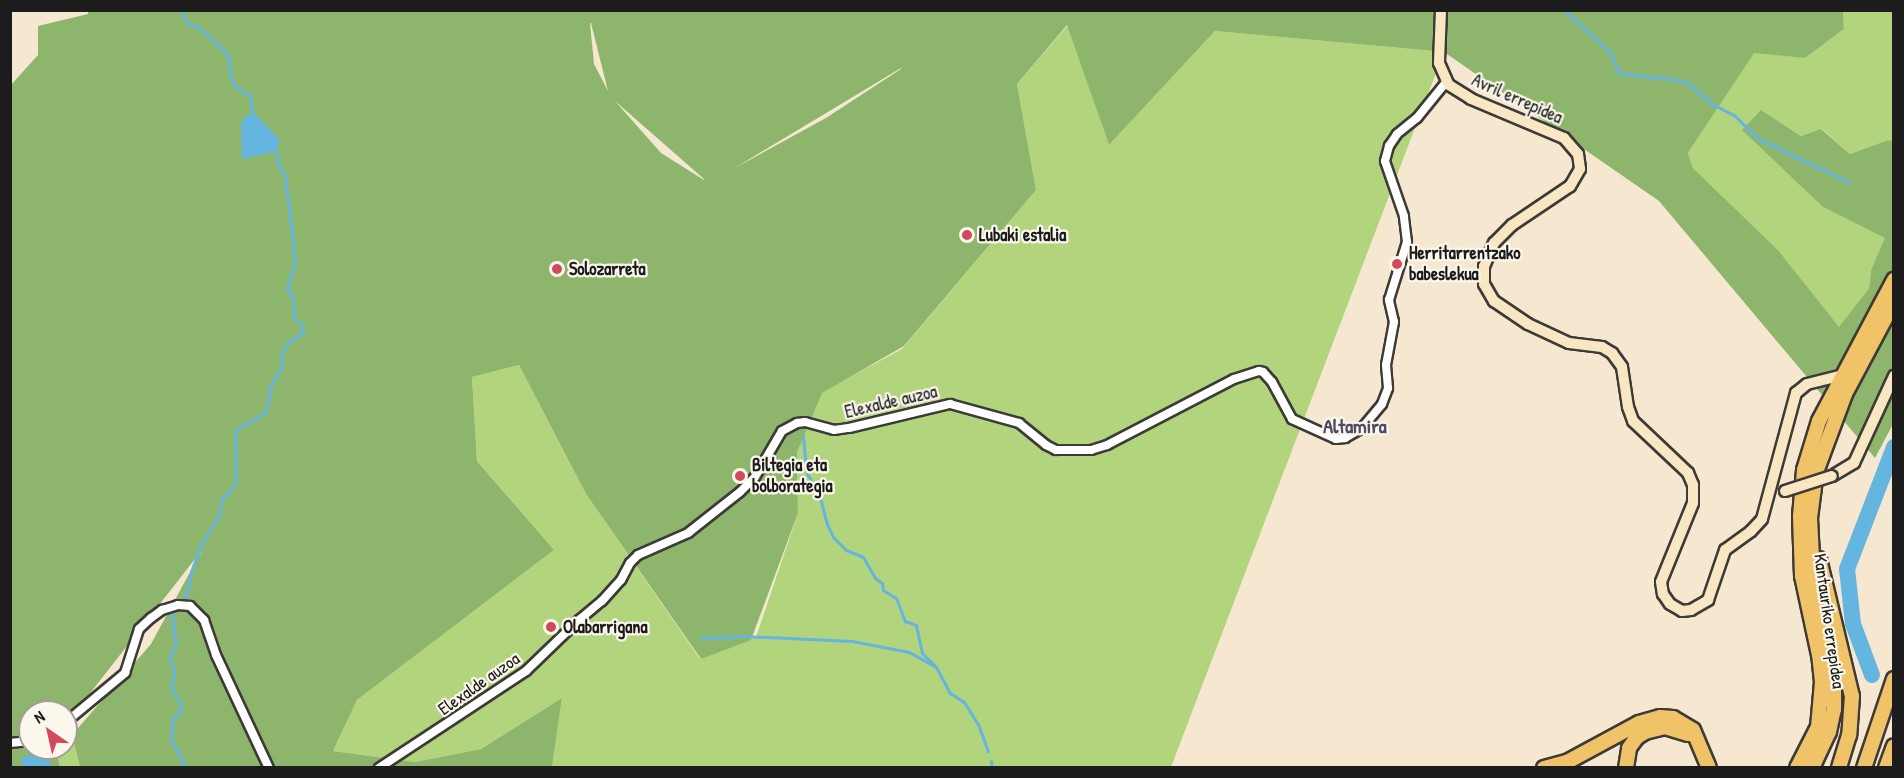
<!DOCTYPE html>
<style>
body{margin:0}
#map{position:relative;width:1904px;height:778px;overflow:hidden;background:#f5e7d0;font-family:"Patrick Hand",sans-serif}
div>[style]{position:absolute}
.green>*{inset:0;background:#b2d47c}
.forest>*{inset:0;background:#8db66c}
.water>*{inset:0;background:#64b5df}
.stream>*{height:3px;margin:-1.5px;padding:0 1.5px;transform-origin:1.5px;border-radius:1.5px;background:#64b5df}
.river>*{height:16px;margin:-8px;padding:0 8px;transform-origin:8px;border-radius:8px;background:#64b5df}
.roads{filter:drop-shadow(2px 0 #3d3a37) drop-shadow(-2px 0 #3d3a37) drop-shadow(0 2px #3d3a37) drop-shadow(0 -2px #3d3a37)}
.street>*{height:8px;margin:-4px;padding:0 4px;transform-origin:4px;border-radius:4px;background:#fff}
.secondary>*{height:10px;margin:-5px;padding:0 5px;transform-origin:5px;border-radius:5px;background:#f9e7c3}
.highway>*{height:14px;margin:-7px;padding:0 7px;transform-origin:7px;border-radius:7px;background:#f0c369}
.bridges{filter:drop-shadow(2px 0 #3d3a37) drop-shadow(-2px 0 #3d3a37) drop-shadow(0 2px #3d3a37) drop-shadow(0 -2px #3d3a37)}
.secondary-bridge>*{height:10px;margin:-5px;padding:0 5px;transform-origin:5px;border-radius:5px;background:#f9e7c3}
.dots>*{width:16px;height:16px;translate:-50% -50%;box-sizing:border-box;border:3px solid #fbf7ec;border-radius:50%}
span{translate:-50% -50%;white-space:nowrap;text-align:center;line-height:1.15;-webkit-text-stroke:4.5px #fbf7ec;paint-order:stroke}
.street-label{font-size:18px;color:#1c1c1c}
.poi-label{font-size:18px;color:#1c1c1c;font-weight:700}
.left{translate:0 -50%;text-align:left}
.neighbourhood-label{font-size:20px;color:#504b66;font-weight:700}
.frame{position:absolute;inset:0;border:12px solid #1c1c1c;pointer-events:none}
.north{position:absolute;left:18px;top:700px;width:60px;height:60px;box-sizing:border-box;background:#fbf7ec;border:2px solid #a29f99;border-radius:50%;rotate:326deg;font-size:16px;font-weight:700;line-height:24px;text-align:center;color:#1c1c1c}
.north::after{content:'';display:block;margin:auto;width:21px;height:27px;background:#d1495b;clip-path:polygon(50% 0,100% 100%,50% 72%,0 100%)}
</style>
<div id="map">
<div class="green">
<div style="clip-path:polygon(1843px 11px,1893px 11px,1893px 141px,1888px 140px,1850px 154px,1822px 129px,1801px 136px,1761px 110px,1823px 207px,1886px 238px,1871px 270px,1869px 288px,1839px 328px,1778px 250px,1693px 168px,1688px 153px,1754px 52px,1805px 58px,1844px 29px)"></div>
<div style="clip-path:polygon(1068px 25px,1109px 145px,1215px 31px,1444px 52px,1171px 767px,552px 767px,562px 698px,481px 749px,415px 762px,333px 751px,357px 700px,554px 550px,477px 461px,472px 377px,519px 365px,586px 494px,700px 659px,756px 637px,798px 513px,797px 452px,818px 394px,902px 349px,1036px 190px,1017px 84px)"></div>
<div style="clip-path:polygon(72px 735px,80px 767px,60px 767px,56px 748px,66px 748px,66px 736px)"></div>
</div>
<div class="forest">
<div style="clip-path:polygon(evenodd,88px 10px,1843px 11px,1844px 29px,1805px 58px,1754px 53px,1688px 153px,1693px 168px,1778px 250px,1839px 327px,1869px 288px,1871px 270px,1885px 238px,1823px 207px,1742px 130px,1761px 110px,1801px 136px,1821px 129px,1850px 154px,1888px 140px,1893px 141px,1893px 424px,1875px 458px,1659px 201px,1444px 52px,1215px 31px,1109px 145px,1067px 25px,1017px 84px,1036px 190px,904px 346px,822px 393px,797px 452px,798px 513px,751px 640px,701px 659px,586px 494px,519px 365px,472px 377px,477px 461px,554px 550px,357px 700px,333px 751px,415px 762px,481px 749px,562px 698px,552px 767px,80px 767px,72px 735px,151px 644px,202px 550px,66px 724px,66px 712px,30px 712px,30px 748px,56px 748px,60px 767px,11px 768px,10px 86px,38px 55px,38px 26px,88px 14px,88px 10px,590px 23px,591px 23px,608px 91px,594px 64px,590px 23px,88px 10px,901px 69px,826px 118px,733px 169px,901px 68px,901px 69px,88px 10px,615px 101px,704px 179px,704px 180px,661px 153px,615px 101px)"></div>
</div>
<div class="water">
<div style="clip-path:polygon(252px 114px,256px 115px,280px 140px,274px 152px,242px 159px,241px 123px,247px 115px)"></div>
<div style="clip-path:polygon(48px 752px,51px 767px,23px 767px,21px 757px)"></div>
</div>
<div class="stream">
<div style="left:180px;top:10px;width:16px;rotate:60deg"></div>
<div style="left:188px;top:24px;width:9px;rotate:13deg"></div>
<div style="left:197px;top:26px;width:36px;rotate:42deg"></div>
<div style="left:224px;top:50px;width:14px;rotate:65deg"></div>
<div style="left:230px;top:63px;width:9px;rotate:96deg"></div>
<div style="left:229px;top:72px;width:15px;rotate:67deg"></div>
<div style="left:235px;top:86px;width:18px;rotate:34deg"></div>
<div style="left:250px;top:96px;width:15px;rotate:82deg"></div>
<div style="left:252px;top:111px;width:7px;rotate:56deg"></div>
<div style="left:1564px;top:10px;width:62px;rotate:42.4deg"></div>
<div style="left:1610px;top:52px;width:23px;rotate:67deg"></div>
<div style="left:1619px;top:73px;width:66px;rotate:6.9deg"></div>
<div style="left:1685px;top:81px;width:38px;rotate:40deg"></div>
<div style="left:1714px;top:105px;width:22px;rotate:27deg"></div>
<div style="left:1734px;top:115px;width:33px;rotate:45deg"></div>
<div style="left:1757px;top:138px;width:102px;rotate:25.6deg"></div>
<div style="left:803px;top:436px;width:35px;rotate:85deg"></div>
<div style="left:806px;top:471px;width:30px;rotate:63deg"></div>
<div style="left:820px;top:498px;width:27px;rotate:75deg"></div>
<div style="left:827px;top:524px;width:14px;rotate:65deg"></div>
<div style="left:833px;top:537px;width:18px;rotate:45deg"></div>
<div style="left:846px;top:550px;width:18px;rotate:22deg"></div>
<div style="left:863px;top:557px;width:24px;rotate:60deg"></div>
<div style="left:875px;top:578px;width:9px;rotate:36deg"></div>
<div style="left:882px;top:583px;width:7px;rotate:82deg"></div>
<div style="left:883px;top:590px;width:15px;rotate:32deg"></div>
<div style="left:896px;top:598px;width:25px;rotate:69deg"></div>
<div style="left:905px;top:621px;width:12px;rotate:20deg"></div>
<div style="left:916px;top:625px;width:29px;rotate:78deg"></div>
<div style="left:922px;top:653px;width:20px;rotate:45deg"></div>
<div style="left:936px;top:667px;width:30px;rotate:62deg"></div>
<div style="left:950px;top:693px;width:17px;rotate:33deg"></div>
<div style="left:964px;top:702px;width:26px;rotate:58deg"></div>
<div style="left:978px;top:724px;width:29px;rotate:70deg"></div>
<div style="left:183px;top:599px;width:7px;rotate:-56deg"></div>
<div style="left:187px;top:593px;width:21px;rotate:-79deg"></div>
<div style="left:191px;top:572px;width:30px;rotate:-70deg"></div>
<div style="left:201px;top:544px;width:31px;rotate:-57deg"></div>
<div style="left:218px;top:518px;width:22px;rotate:-77deg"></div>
<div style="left:223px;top:497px;width:11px;rotate:-41deg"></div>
<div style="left:231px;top:490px;width:12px;rotate:-66deg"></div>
<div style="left:236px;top:479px;width:49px;rotate:-91.2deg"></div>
<div style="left:235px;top:430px;width:36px;rotate:-30deg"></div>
<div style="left:266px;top:412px;width:27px;rotate:-80deg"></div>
<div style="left:271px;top:385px;width:22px;rotate:-60deg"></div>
<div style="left:282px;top:366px;width:14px;rotate:-90deg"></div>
<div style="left:282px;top:352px;width:11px;rotate:-56deg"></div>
<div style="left:288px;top:343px;width:19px;rotate:-36deg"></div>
<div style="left:303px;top:332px;width:7px;rotate:-98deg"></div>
<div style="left:302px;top:325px;width:11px;rotate:-139deg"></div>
<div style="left:294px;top:318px;width:21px;rotate:-93deg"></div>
<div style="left:293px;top:297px;width:10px;rotate:-127deg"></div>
<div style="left:287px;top:289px;width:29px;rotate:-74deg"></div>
<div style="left:295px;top:261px;width:20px;rotate:-96deg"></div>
<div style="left:293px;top:241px;width:64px;rotate:-97.1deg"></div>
<div style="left:285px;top:177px;width:16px;rotate:-117deg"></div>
<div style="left:278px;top:163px;width:18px;rotate:-99deg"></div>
<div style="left:173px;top:610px;width:10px;rotate:96deg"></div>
<div style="left:172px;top:620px;width:24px;rotate:81deg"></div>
<div style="left:176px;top:644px;width:14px;rotate:115deg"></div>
<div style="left:170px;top:657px;width:16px;rotate:76deg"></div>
<div style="left:174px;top:673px;width:15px;rotate:101deg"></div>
<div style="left:171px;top:688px;width:19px;rotate:58deg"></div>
<div style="left:181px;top:704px;width:10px;rotate:101deg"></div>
<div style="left:179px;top:714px;width:7px;rotate:146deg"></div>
<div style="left:173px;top:718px;width:21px;rotate:95deg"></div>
<div style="left:171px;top:739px;width:33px;rotate:63deg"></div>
<div style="left:701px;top:638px;width:42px;rotate:-2.7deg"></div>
<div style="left:743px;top:636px;width:109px;rotate:2.6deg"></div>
<div style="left:852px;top:641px;width:58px;rotate:10.9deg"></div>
<div style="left:909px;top:652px;width:29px;rotate:29deg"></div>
<div style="left:991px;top:761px;width:7px;rotate:82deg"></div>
</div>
<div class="river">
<div style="left:1872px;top:675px;width:54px;rotate:-110.4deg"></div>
<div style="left:1853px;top:624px;width:55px;rotate:-96.2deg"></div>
<div style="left:1847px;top:569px;width:131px;rotate:-68.9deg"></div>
</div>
<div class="roads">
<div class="street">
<div style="left:66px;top:722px;width:77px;rotate:-39.7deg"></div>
<div style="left:125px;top:673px;width:46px;rotate:-72.3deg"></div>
<div style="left:139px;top:629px;width:16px;rotate:-43deg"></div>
<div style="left:151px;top:618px;width:14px;rotate:-36deg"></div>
<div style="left:162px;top:610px;width:17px;rotate:-17deg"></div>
<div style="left:178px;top:605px;width:12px;rotate:5deg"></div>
<div style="left:190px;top:606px;width:20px;rotate:45deg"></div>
<div style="left:204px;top:620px;width:37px;rotate:71deg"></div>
<div style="left:216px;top:655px;width:125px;rotate:64.9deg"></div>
<div style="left:10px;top:743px;width:20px;rotate:-6deg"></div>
<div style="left:379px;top:768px;width:176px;rotate:-33.4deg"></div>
<div style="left:526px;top:671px;width:74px;rotate:-43.9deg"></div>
<div style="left:579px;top:620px;width:30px;rotate:-40deg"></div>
<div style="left:602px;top:601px;width:28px;rotate:-48deg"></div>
<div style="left:621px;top:580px;width:19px;rotate:-62deg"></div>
<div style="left:630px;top:563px;width:11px;rotate:-45deg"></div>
<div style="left:638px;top:555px;width:55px;rotate:-23.7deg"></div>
<div style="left:688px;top:533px;width:66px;rotate:-38.3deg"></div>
<div style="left:740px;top:492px;width:21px;rotate:-45deg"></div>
<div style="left:755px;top:477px;width:53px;rotate:-59.6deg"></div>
<div style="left:782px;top:431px;width:17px;rotate:-28deg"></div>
<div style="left:797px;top:423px;width:8px;rotate:-7deg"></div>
<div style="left:805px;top:422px;width:30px;rotate:15deg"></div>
<div style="left:834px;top:430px;width:15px;rotate:-8deg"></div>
<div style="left:849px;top:428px;width:104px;rotate:-13.4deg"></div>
<div style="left:950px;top:404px;width:72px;rotate:15.4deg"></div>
<div style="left:1019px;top:423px;width:35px;rotate:39deg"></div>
<div style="left:1046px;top:445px;width:11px;rotate:27deg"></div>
<div style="left:1056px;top:450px;width:35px"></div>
<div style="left:1091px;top:450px;width:17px;rotate:-17deg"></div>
<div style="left:1107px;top:445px;width:143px;rotate:-27.5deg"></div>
<div style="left:1234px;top:379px;width:26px;rotate:-18deg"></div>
<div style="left:1259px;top:371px;width:4px;rotate:14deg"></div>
<div style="left:1263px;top:372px;width:13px;rotate:48deg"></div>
<div style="left:1272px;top:382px;width:42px;rotate:61.6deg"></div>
<div style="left:1292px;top:419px;width:48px;rotate:24.4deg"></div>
<div style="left:1336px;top:439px;width:9px;rotate:-6deg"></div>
<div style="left:1345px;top:438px;width:20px;rotate:-30deg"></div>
<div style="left:1362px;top:428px;width:31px;rotate:-50deg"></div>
<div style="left:1382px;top:404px;width:17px;rotate:-69deg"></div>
<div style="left:1388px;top:388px;width:23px;rotate:-95deg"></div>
<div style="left:1386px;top:365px;width:44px;rotate:-79.5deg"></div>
<div style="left:1394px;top:322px;width:23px;rotate:-103deg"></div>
<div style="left:1389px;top:300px;width:61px;rotate:-72.8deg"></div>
<div style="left:1407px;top:242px;width:26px;rotate:-97deg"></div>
<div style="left:1404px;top:216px;width:58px;rotate:-109.1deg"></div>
<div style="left:1385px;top:161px;width:16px;rotate:-75deg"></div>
<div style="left:1389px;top:146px;width:14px;rotate:-56deg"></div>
<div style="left:1397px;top:134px;width:26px;rotate:-39deg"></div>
<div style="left:1417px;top:118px;width:48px;rotate:-51deg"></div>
</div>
<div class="secondary">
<div style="left:1441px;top:10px;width:53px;rotate:92.2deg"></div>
<div style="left:1439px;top:63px;width:24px;rotate:66deg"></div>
<div style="left:1449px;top:85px;width:26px;rotate:32deg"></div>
<div style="left:1471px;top:99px;width:101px;rotate:22.8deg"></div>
<div style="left:1564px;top:138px;width:21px;rotate:49deg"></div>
<div style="left:1578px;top:154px;width:15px;rotate:82deg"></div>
<div style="left:1580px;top:169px;width:20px;rotate:120deg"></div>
<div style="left:1570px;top:186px;width:70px;rotate:146.1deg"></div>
<div style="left:1512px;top:225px;width:25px;rotate:135deg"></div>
<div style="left:1494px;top:243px;width:25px;rotate:113deg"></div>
<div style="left:1484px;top:266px;width:18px;rotate:90deg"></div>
<div style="left:1484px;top:284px;width:20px;rotate:60deg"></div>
<div style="left:1494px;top:301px;width:41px;rotate:34.1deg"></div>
<div style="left:1528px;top:324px;width:45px;rotate:24.9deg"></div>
<div style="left:1569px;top:343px;width:33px;rotate:7deg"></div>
<div style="left:1602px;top:347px;width:12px;rotate:31deg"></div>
<div style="left:1612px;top:353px;width:17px;rotate:54deg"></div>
<div style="left:1622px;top:367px;width:40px;rotate:81.5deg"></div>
<div style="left:1628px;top:407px;width:15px;rotate:70deg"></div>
<div style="left:1633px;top:421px;width:76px;rotate:43.4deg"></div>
<div style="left:1688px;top:473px;width:13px;rotate:67deg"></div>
<div style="left:1693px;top:485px;width:18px;rotate:90deg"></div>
<div style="left:1693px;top:503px;width:85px;rotate:112.1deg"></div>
<div style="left:1661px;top:582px;width:12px;rotate:81deg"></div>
<div style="left:1663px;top:594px;width:12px;rotate:55deg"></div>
<div style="left:1670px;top:604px;width:14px;rotate:30deg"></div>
<div style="left:1682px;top:611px;width:9px;rotate:-6deg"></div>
<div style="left:1691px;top:610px;width:20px;rotate:-30deg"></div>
<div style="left:1708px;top:600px;width:53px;rotate:-71.2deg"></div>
<div style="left:1725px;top:550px;width:32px;rotate:-36deg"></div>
<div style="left:1751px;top:531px;width:16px;rotate:-47deg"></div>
<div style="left:1762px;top:519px;width:131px;rotate:-74.9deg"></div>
<div style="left:1796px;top:393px;width:14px;rotate:-39deg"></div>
<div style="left:1807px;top:384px;width:36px;rotate:-14deg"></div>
<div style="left:1832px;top:476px;width:26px;rotate:-31deg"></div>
<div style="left:1854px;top:463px;width:96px;rotate:-65.3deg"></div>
</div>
<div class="highway">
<div style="left:1819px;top:559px;width:141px;rotate:76.5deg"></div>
<div style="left:1852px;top:696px;width:39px;rotate:94deg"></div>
<div style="left:1849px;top:735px;width:34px;rotate:107deg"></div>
<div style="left:1544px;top:768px;width:24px;rotate:-15deg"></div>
<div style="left:1567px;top:762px;width:82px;rotate:-28.4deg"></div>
<div style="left:1639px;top:723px;width:22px;rotate:-16deg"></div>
<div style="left:1660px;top:717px;width:13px;rotate:4deg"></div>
<div style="left:1673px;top:718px;width:23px;rotate:31deg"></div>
<div style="left:1693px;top:730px;width:41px;rotate:67.2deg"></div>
<div style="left:1626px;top:768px;width:20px;rotate:-81deg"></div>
<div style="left:1629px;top:748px;width:14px;rotate:-54deg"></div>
<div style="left:1637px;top:737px;width:9px;rotate:-32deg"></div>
<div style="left:1645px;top:732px;width:21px;rotate:-14deg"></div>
<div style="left:1665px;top:727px;width:24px;rotate:17deg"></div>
<div style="left:1797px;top:768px;width:46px;rotate:-62.9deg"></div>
<div style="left:1818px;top:727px;width:45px;rotate:-84.9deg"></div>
<div style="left:1822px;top:682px;width:27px;rotate:-96deg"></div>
<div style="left:1819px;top:655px;width:81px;rotate:-102.1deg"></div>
<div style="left:1802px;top:576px;width:60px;rotate:-91.9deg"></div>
<div style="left:1800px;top:516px;width:46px;rotate:-85deg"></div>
<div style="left:1804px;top:470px;width:51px;rotate:-73deg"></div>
<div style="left:1819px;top:421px;width:160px;rotate:-62deg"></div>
<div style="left:1812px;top:768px;width:40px;rotate:-65deg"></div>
<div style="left:1829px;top:732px;width:24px;rotate:-78deg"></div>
<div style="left:1834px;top:709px;width:28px;rotate:-90deg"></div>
<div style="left:1834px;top:681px;width:30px;rotate:-98deg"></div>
<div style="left:1830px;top:651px;width:76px;rotate:-102.9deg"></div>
<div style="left:1813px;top:577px;width:59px;rotate:-92.9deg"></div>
<div style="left:1810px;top:518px;width:46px;rotate:-82.6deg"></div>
<div style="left:1816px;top:472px;width:83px;rotate:-69.6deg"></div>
<div style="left:1845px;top:394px;width:104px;rotate:-62deg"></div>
<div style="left:1864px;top:768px;width:94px;rotate:-71.4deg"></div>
<div style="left:1886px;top:768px;width:23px;rotate:-70deg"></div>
</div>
</div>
<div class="bridges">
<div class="secondary-bridge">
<div style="left:1785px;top:491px;width:49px;rotate:-17.7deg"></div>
</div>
</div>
<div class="dots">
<div style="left:967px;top:235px;background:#d1495b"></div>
<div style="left:1397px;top:264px;background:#d1495b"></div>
<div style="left:557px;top:269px;background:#d1495b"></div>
<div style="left:740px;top:476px;background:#d1495b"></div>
<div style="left:551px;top:627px;background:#d1495b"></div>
</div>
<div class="street-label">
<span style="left:1517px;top:99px;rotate:24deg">Avril errepidea</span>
<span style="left:891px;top:402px;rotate:-13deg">Elexalde auzoa</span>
<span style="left:1829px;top:621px;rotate:82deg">Kantauriko errepidea</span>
<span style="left:479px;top:684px;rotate:-35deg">Elexalde auzoa</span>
</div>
<div class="poi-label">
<span class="left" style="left:979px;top:235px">Lubaki estalia</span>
<span class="left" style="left:1409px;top:264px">Herritarrentzako<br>babeslekua</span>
<span class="left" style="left:569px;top:269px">Solozarreta</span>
<span class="left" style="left:752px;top:476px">Biltegia eta<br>bolborategia</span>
<span class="left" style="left:563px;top:627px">Olabarrigana</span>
</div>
<div class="neighbourhood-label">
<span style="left:1355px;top:425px">Altamira</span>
</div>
<div class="frame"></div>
<div class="north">N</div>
</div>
